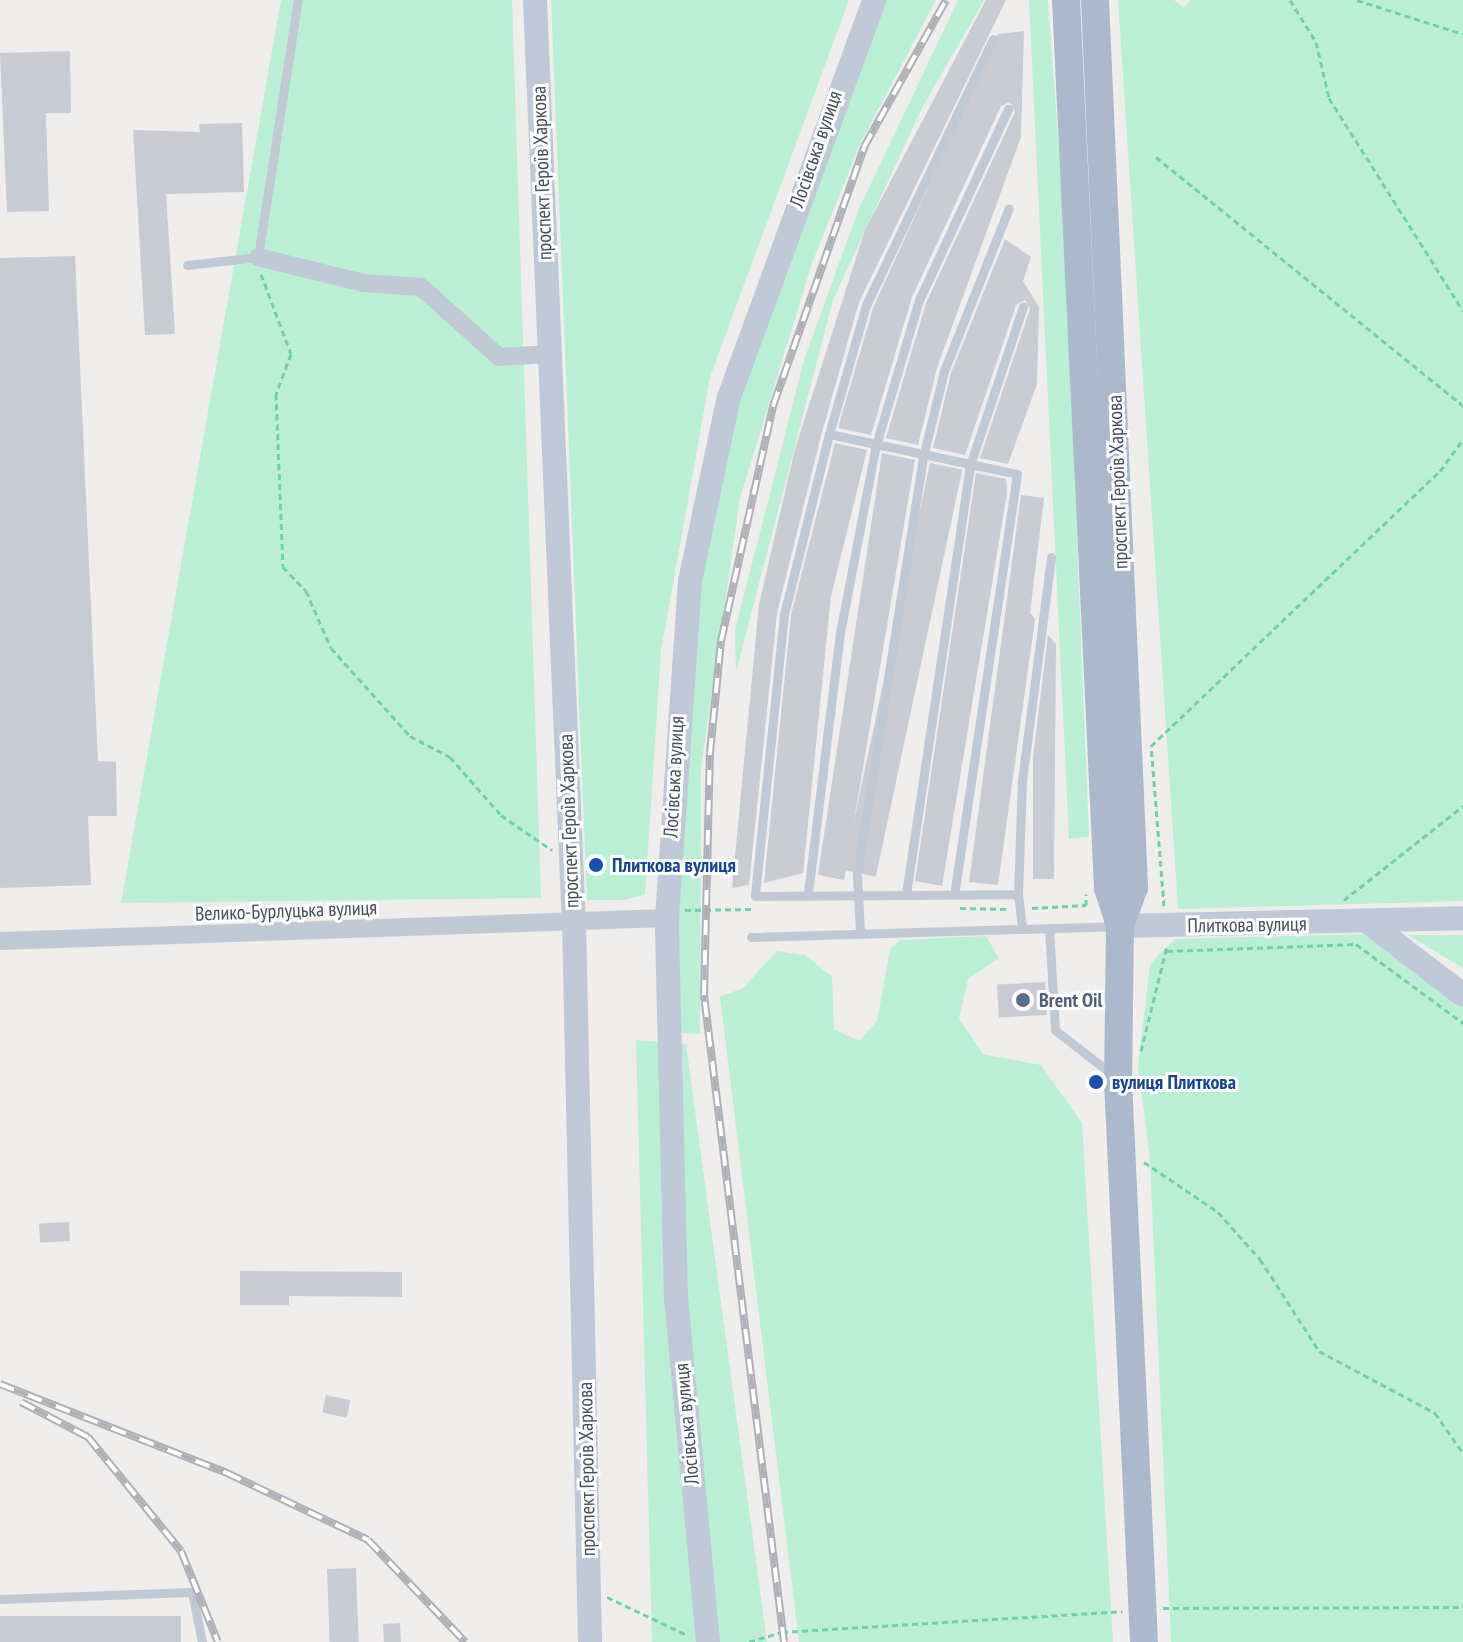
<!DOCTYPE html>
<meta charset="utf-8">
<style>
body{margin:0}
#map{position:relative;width:1463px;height:1642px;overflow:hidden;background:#f0eded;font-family:"PT Sans Narrow",sans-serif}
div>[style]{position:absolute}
.green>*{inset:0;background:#baefd5}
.building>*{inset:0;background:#c9cbd3;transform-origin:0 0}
.path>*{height:3px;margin-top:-1.5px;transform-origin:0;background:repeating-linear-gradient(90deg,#71ceab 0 6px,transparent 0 10px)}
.lane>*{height:9px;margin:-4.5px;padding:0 4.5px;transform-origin:4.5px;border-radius:4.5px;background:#c0c8d3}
.street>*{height:18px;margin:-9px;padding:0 9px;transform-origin:9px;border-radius:9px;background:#c0c8d3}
.secondary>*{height:24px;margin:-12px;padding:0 12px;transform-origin:12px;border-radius:12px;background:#bfc8d7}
.primary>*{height:28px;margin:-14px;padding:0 14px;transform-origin:14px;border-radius:14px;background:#acb9cd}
.rail>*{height:8px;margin-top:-4px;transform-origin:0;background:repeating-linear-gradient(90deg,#fff 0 15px,#afb1b8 0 30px);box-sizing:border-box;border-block:2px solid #afb1b8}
.dots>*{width:22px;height:22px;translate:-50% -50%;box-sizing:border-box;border:4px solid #fff;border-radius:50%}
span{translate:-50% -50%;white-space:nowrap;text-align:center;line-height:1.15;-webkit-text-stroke:6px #fff;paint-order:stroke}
.street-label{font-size:20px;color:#454e5b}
.transit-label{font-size:20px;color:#164399;font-weight:700}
.left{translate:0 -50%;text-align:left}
.service-label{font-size:20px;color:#4e5e75;font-weight:700}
</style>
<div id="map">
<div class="green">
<div style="clip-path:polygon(281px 0,512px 0,541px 898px,121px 903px)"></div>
<div style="clip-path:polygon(551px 0,849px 0,710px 377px,661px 651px,645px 895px,622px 900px,587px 900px)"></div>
<div style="clip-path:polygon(877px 0,936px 0,860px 144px,812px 263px,740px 498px,701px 768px,700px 1034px,679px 1033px,673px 942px,683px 690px,724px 441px)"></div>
<div style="clip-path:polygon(958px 0,984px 0,922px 108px,833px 300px,736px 672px,735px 630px,804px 360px,858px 211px)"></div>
<div style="clip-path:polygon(1029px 0,1048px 0,1064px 220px,1089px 837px,1069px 839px)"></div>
<div style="clip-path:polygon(1118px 0,1174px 0,1184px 8px,1191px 0,1463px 0,1463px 901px,1178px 909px)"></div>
<div style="clip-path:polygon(1363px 934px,1463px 1007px,1463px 1642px,1171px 1642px,1150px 1160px,1138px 1066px,1150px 964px,1175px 939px)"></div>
<div style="clip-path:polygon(1408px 935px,1463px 935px,1463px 968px)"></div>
<div style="clip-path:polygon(986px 936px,999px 958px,968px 979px,959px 1019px,983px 1054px,1041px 1065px,1082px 1123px,1113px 1642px,799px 1642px,720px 996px,742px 989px,777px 951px,805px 955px,832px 977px,834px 1029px,859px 1041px,877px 1021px,890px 949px,901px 940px)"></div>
<div style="clip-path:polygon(636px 1040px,686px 1044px,767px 1642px,652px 1642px)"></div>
</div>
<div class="building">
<div style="clip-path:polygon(986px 0,1006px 0,859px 302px,822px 432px,777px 613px,749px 885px,732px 888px,759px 604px,795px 449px,865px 230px)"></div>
<div style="clip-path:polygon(1024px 31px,1021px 137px,937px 368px,918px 445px,886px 438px,926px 303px,1015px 112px,1010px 102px,1001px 106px,912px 297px,871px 435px,838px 428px,873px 308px,998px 34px)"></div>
<div style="clip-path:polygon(70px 51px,71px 113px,46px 113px,49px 211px,7px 212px,0 53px)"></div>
<div style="clip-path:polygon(242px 123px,244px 192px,166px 194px,175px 334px,145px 335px,133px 130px,200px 132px,199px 124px)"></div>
<div style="clip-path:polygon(1005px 239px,1031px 257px,1023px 281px,1039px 307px,1037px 384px,1008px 464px,980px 458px,1030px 309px,1025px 300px,1016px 305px,965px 455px,933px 448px,951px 373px)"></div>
<div style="clip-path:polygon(75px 256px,98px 761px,116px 762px,117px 816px,88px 816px,91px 885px,0 888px,0 258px)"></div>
<div style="clip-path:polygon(835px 443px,867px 450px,831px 596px,803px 873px,764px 883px,791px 615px)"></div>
<div style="clip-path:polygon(882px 453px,915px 460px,844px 880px,818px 875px)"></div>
<div style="left:930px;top:463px;width:33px;height:416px;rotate:12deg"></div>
<div style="clip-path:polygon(976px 473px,1006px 479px,1007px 493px,942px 886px,915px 881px)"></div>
<div style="clip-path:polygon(1021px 495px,1044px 498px,1030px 613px,1035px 619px,998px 885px,969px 882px)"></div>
<div style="clip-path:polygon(1048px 635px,1056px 644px,1054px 879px,1033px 879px,1033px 757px)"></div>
<div style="left:1045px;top:982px;width:33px;height:48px;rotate:87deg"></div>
<div style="left:69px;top:1222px;width:19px;height:30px;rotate:87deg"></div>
<div style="clip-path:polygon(240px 1271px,402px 1272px,402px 1297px,289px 1296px,289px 1305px,240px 1305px)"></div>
<div style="left:326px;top:1395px;width:25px;height:18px;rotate:12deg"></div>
<div style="left:356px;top:1568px;width:74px;height:29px;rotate:88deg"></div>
<div style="left:181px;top:1616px;width:26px;height:181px;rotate:90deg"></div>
<div style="left:400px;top:1623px;width:19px;height:17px;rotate:87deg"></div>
</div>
<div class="path">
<div style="left:1290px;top:0;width:49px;rotate:58.2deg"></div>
<div style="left:1316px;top:42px;width:57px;rotate:76.9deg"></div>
<div style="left:1329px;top:98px;width:252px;rotate:57.8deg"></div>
<div style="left:1357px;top:0;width:111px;rotate:17.8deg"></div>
<div style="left:1156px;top:157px;width:395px;rotate:39deg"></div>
<div style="left:261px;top:274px;width:85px;rotate:69.4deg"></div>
<div style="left:291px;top:354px;width:43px;rotate:110.6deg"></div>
<div style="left:276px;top:394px;width:173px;rotate:87.7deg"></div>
<div style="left:283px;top:567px;width:33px;rotate:46deg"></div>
<div style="left:306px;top:591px;width:62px;rotate:66.3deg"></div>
<div style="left:331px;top:648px;width:118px;rotate:48.1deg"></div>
<div style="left:410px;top:736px;width:45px;rotate:27.7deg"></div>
<div style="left:450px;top:757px;width:77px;rotate:48.7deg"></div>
<div style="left:501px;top:815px;width:62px;rotate:34.5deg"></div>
<div style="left:1344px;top:900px;width:152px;rotate:-38.3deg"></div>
<div style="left:1164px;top:906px;width:161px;rotate:-94.6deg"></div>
<div style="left:1151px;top:746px;width:399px;rotate:-43.6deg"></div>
<div style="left:1440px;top:471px;width:39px;rotate:-54deg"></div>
<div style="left:960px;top:908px;width:49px;rotate:1.2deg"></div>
<div style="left:1032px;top:908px;width:54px;rotate:-3.2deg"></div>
<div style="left:1086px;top:905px;width:11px;rotate:-90deg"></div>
<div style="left:685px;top:910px;width:68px;rotate:-0.8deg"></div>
<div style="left:1167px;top:951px;width:189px;rotate:-2.1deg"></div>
<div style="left:1356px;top:944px;width:133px;rotate:36.4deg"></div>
<div style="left:1141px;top:1051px;width:108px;rotate:-76.1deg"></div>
<div style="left:1144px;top:1162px;width:89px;rotate:34deg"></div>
<div style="left:1218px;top:1212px;width:63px;rotate:48.2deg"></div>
<div style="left:1260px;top:1259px;width:109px;rotate:57.3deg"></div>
<div style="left:1319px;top:1351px;width:132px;rotate:28.1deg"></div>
<div style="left:1435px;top:1413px;width:49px;rotate:55deg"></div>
<div style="left:607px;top:1597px;width:89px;rotate:25.4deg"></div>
<div style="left:1163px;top:1608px;width:300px;rotate:-0.2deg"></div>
<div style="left:749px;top:1642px;width:34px;rotate:-17deg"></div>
<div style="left:782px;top:1632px;width:341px;rotate:-3.5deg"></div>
</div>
<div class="lane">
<div style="left:993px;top:39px;width:295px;rotate:115.5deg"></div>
<div style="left:866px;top:305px;width:134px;rotate:106deg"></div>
<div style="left:829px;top:434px;width:186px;rotate:104deg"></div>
<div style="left:784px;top:614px;width:283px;rotate:95.9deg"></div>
<div style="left:755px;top:896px;width:263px;rotate:-0.4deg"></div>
<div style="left:1018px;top:894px;width:35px;rotate:83deg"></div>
<div style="left:187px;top:265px;width:71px;rotate:-6.4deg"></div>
<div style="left:258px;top:257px;width:260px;rotate:-81.2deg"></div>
<div style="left:829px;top:434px;width:192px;rotate:12deg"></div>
<div style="left:1017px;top:474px;width:425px;rotate:98.5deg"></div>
<div style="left:808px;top:893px;width:262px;rotate:-83deg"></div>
<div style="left:840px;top:633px;width:191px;rotate:-79.2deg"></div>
<div style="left:876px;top:445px;width:151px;rotate:-73.5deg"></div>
<div style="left:919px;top:300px;width:211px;rotate:-65deg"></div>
<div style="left:906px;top:894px;width:434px;rotate:-81.5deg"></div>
<div style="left:970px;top:465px;width:167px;rotate:-71.5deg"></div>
<div style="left:1018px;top:894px;width:113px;rotate:-88deg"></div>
<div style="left:1022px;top:781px;width:226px;rotate:-82.6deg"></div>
<div style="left:1049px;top:928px;width:102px;rotate:86.6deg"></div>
<div style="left:1055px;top:1030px;width:75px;rotate:37.9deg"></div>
<div style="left:860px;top:932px;width:58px;rotate:-93deg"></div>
<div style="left:857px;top:874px;width:426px;rotate:-81deg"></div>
<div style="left:924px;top:453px;width:84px;rotate:-76.3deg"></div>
<div style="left:944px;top:371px;width:175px;rotate:-68.3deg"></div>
<div style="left:751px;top:937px;width:364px;rotate:-1.7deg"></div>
<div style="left:0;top:1599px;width:192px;rotate:-2.1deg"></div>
<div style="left:192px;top:1592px;width:51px;rotate:78.7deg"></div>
</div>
<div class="street">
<div style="left:258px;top:257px;width:109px;rotate:13.8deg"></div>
<div style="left:364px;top:283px;width:57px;rotate:4deg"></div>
<div style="left:421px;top:287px;width:105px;rotate:41.9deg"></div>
<div style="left:499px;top:357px;width:51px;rotate:-3.4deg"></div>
<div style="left:0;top:941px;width:667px;rotate:-1.97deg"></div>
</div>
<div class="secondary">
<div style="left:535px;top:0;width:926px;rotate:87.59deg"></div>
<div style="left:574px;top:925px;width:717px;rotate:88.72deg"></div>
<div style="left:1369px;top:923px;width:118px;rotate:37.5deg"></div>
<div style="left:1120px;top:926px;width:343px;rotate:-1.3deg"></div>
<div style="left:708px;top:1642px;width:344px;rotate:-95.3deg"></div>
<div style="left:676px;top:1299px;width:381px;rotate:-91.4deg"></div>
<div style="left:667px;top:918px;width:338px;rotate:-86.1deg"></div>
<div style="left:690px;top:581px;width:185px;rotate:-78.1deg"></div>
<div style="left:728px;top:400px;width:426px;rotate:-69.9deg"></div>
</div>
<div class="primary">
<div style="left:1066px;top:0;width:889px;rotate:87.29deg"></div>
<div style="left:1108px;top:888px;width:40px;rotate:72deg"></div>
<div style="left:1095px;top:0;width:888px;rotate:87.48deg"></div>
<div style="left:1134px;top:887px;width:41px;rotate:109.7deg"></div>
<div style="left:1120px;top:926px;width:154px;rotate:90.7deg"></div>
<div style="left:1118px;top:1080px;width:563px;rotate:87.35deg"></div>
</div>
<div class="rail">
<div style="left:0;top:1384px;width:244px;rotate:21.4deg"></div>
<div style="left:227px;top:1473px;width:156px;rotate:25.4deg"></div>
<div style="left:368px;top:1540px;width:141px;rotate:46.4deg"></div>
<div style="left:21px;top:1402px;width:76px;rotate:27.6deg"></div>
<div style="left:88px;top:1437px;width:147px;rotate:50.8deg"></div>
<div style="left:181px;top:1551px;width:98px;rotate:67.9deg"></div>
<div style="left:784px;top:1642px;width:652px;rotate:-97.05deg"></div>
<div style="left:704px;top:995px;width:242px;rotate:-88.6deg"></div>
<div style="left:710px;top:753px;width:113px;rotate:-84.4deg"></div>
<div style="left:721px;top:641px;width:241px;rotate:-77.5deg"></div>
<div style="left:773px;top:406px;width:275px;rotate:-70.6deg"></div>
<div style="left:864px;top:147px;width:168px;rotate:-60.8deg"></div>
</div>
<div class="dots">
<div style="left:596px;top:865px;background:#1a4fb4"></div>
<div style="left:1023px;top:1000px;background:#5c6f8a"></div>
<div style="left:1096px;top:1082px;background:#1a4fb4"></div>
</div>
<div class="street-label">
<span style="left:816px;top:149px;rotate:-71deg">Лосівська вулиця</span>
<span style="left:542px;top:173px;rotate:-92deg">проспект Героїв Харкова</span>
<span style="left:1118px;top:482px;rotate:-92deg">проспект Героїв Харкова</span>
<span style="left:674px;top:777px;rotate:-87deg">Лосівська вулиця</span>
<span style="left:569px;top:821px;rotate:-92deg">проспект Героїв Харкова</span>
<span style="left:286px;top:911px;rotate:-2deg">Велико-Бурлуцька вулиця</span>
<span style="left:1247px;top:925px;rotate:-1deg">Плиткова вулиця</span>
<span style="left:687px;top:1424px;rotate:-95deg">Лосівська вулиця</span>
<span style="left:587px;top:1469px;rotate:-91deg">проспект Героїв Харкова</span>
</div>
<div class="transit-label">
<span class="left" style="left:612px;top:865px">Плиткова вулиця</span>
<span class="left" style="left:1112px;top:1082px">вулиця Плиткова</span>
</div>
<div class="service-label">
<span class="left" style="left:1039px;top:1000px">Brent Oil</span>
</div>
</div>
